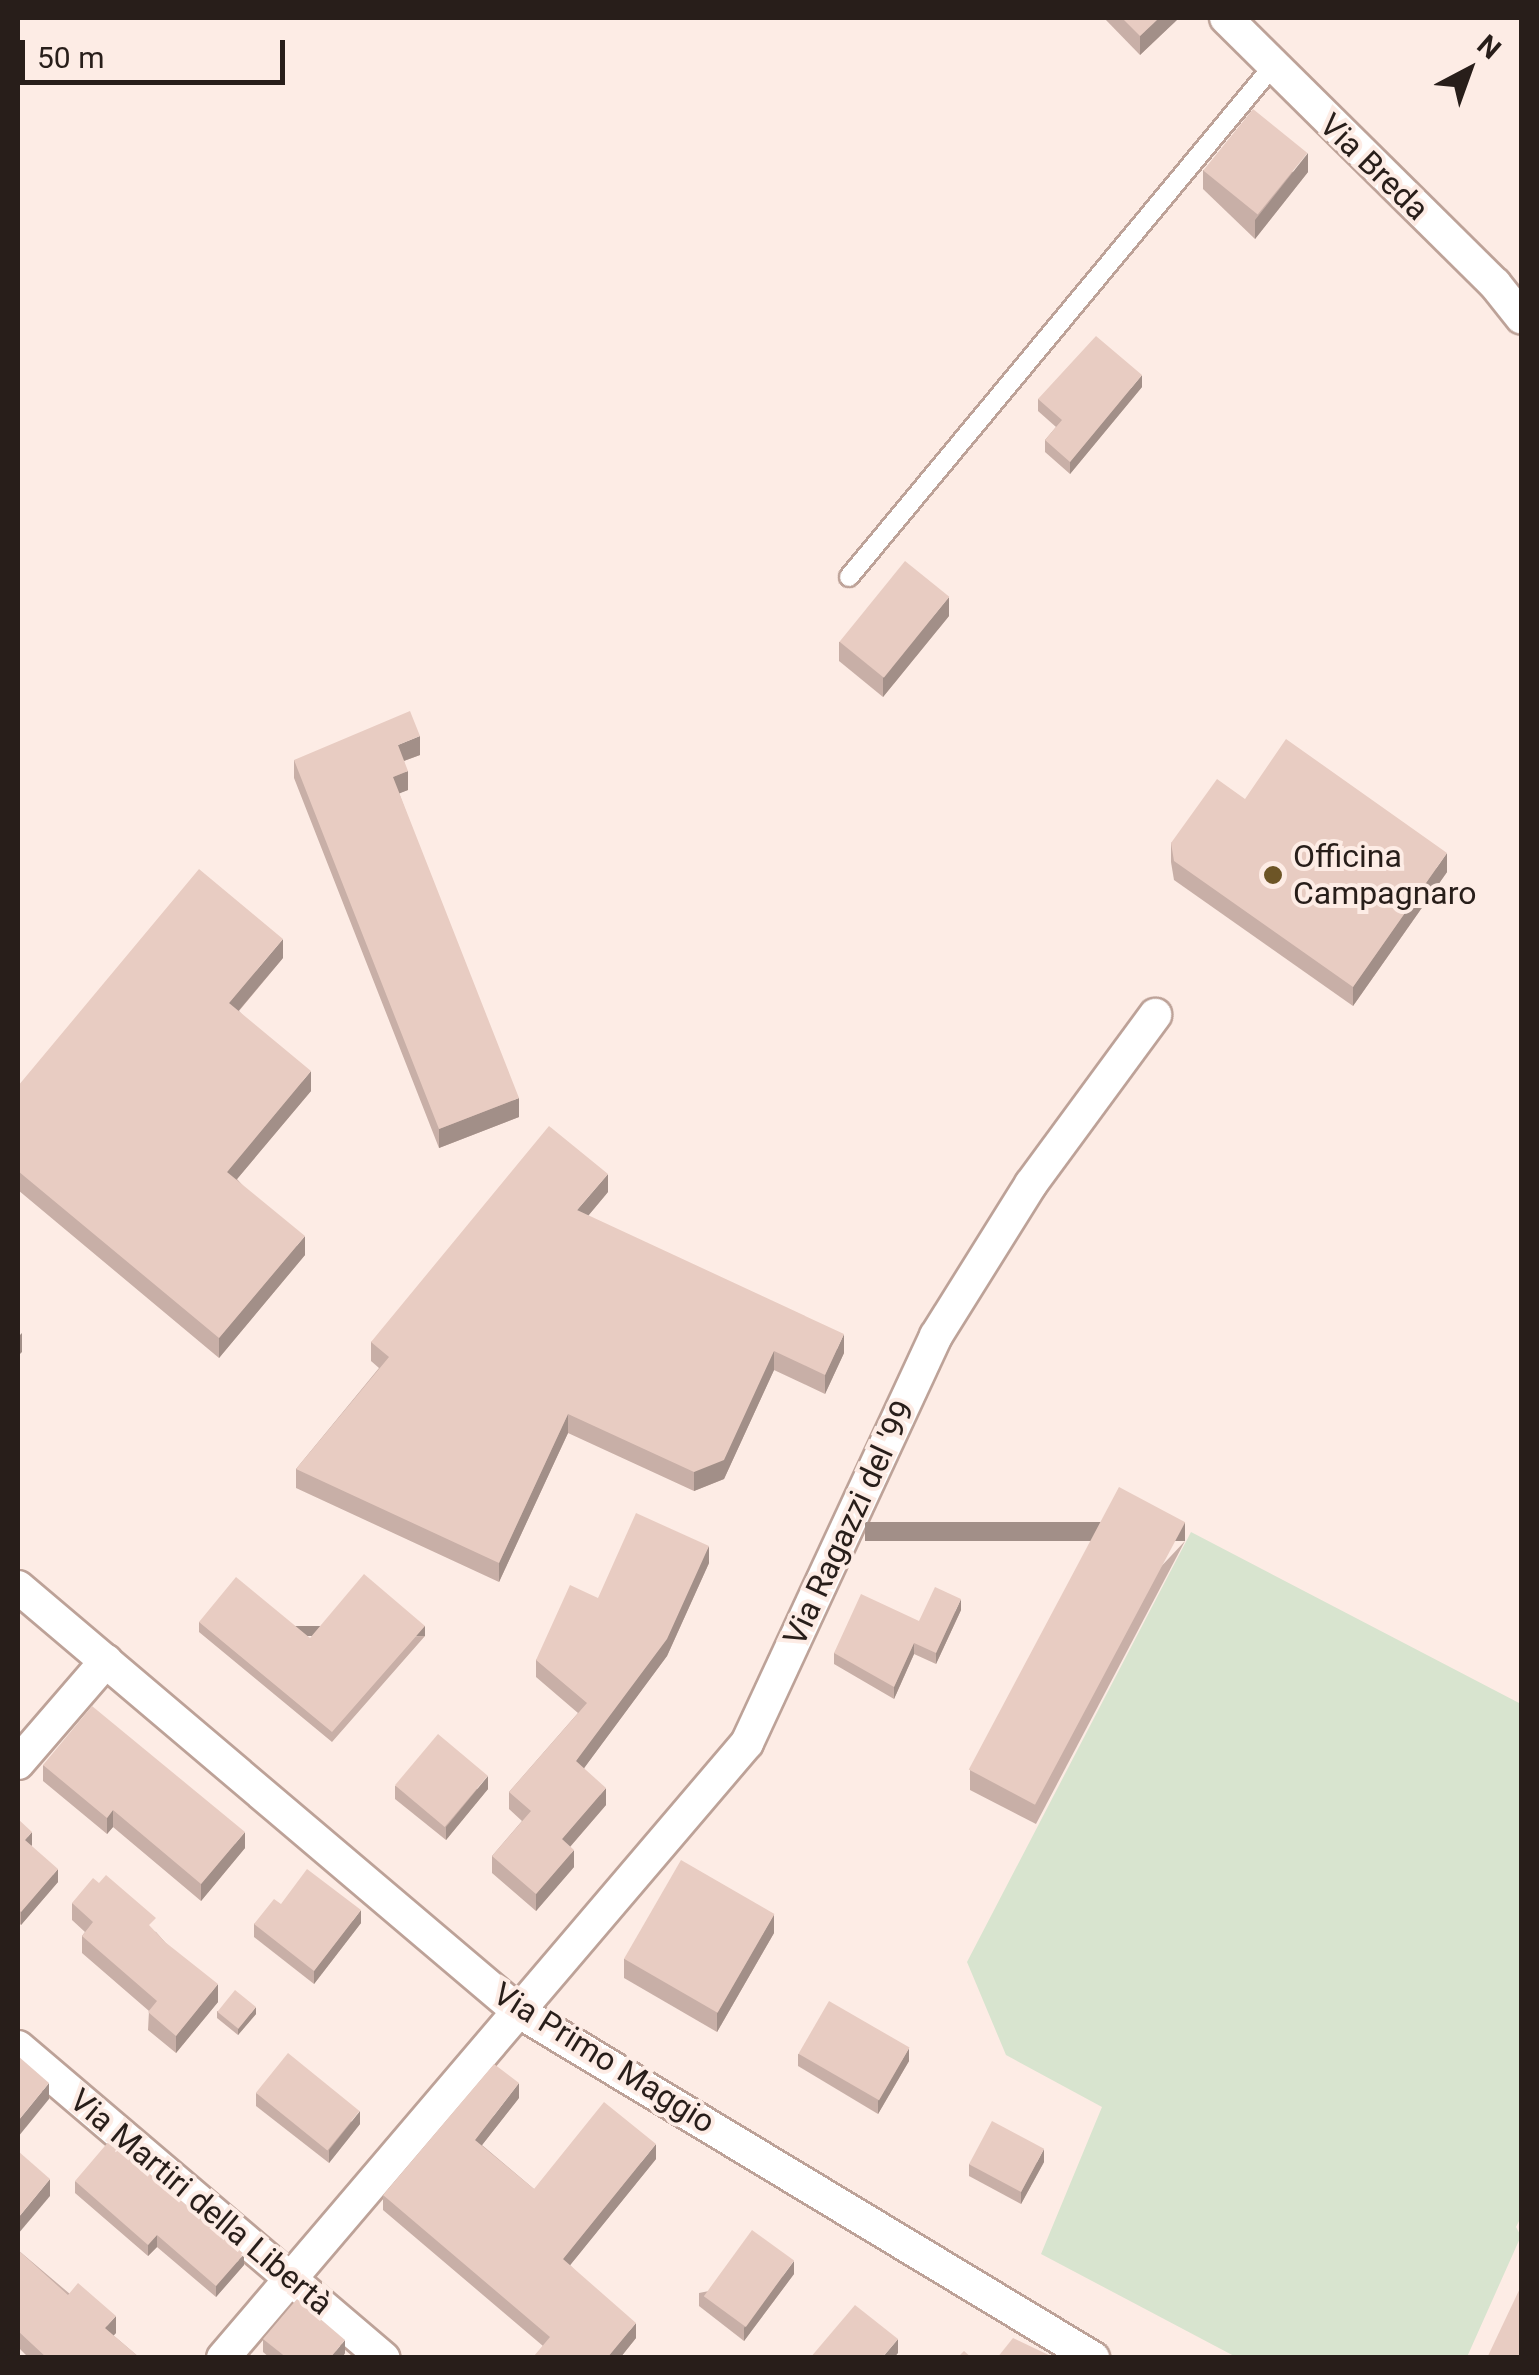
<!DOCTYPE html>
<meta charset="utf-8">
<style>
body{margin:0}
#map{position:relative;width:1539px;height:2375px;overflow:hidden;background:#fdece5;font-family:Roboto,sans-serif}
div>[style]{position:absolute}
.green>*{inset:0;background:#d8e4cf}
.roads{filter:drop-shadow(2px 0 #bda298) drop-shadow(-2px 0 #bda298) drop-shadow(0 2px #bda298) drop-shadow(0 -2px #bda298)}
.lane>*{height:18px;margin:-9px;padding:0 9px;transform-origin:9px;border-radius:9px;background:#fff}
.street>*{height:32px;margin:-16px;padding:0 16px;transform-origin:16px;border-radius:16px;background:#fff}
.wall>*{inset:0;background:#c8afa7}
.shaded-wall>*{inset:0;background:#a28f88;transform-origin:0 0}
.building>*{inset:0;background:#e8ccc2;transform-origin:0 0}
.dots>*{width:28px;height:28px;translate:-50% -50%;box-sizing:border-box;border:5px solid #fdece5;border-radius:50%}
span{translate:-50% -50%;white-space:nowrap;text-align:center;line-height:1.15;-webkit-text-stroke:8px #fdece5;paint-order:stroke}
.street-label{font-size:32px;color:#281e1a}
.poi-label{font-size:32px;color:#281e1a}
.left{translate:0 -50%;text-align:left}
.frame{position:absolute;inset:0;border:20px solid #281e1a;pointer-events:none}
.north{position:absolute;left:1419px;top:20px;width:100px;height:100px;-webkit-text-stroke:8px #fdece5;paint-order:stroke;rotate:41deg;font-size:28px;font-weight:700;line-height:40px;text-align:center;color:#281e1a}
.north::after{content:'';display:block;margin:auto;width:35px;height:45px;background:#281e1a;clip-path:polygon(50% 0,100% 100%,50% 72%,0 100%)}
.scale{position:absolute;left:20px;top:40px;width:265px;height:45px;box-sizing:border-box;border:5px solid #281e1a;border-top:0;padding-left:12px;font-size:30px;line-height:35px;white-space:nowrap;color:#281e1a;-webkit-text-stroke:8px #fdece5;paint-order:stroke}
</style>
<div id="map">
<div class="green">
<div style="clip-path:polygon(1191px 1532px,1521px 1704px,1522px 2215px,1516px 2227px,1521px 2236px,1467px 2357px,1236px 2357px,1041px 2254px,1102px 2107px,1006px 2055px,967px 1962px)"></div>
</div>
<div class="roads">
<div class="lane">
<div style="left:849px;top:577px;width:664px;rotate:-50.32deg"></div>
</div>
<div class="street">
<div style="left:1226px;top:18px;width:378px;rotate:44.7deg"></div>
<div style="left:1495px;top:284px;width:43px;rotate:51.5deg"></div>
<div style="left:18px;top:1587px;width:656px;rotate:40.3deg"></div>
<div style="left:518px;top:2011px;width:672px;rotate:31.11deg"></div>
<div style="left:18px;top:1763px;width:135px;rotate:-49.2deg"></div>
<div style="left:18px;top:2047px;width:480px;rotate:40.4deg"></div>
<div style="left:223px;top:2358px;width:808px;rotate:-49.57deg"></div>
<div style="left:747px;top:1743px;width:449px;rotate:-65.1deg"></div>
<div style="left:936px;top:1336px;width:179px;rotate:-58deg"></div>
<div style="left:1031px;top:1184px;width:210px;rotate:-53.7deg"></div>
</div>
</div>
<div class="wall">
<div style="clip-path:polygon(1104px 18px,1179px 18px,1140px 55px)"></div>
<div style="clip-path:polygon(1203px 170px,1308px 172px,1255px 239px,1203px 189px)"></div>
<div style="clip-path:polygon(1142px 387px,1070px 474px,1045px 452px,1045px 440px,1056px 427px,1038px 411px,1038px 399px)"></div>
<div style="clip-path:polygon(949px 616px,883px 697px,839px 661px,839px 642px)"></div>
<div style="clip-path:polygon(420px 755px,404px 761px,408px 790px,399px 793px,519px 1117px,439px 1148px,294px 778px,294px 760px)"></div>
<div style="clip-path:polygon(1245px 799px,1447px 872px,1353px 1006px,1174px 880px,1171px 862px,1171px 843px)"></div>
<div style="clip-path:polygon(283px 958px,239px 1011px,311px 1091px,237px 1179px,305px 1255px,219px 1358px,18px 1190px,18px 1086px)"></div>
<div style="clip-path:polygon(608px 1192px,588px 1216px,844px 1353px,825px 1394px,774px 1370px,724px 1479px,694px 1491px,568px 1433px,499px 1582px,296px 1488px,296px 1469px,379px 1368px,371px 1361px,371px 1342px)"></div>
<div style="clip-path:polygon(1185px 1541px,1036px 1824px,970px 1790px,970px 1770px)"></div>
<div style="clip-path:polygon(709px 1563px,667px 1656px,584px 1768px,606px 1805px,570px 1847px,574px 1867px,536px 1911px,492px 1873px,492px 1856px,522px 1821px,509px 1809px,509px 1792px,578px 1713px,536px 1677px,536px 1660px,598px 1598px)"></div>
<div style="clip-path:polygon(961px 1610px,936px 1664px,914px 1654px,894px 1699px,834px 1664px,834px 1653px,919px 1621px)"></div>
<div style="clip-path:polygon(199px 1622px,310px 1638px,425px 1636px,332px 1742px,199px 1632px)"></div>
<div style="clip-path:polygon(43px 1765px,245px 1848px,201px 1901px,113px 1827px,107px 1834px,43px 1781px)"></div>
<div style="clip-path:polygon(395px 1786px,488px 1789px,446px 1840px,395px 1799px)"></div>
<div style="clip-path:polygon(18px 1819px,32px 1845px,31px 1846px,58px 1882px,21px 1925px,18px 1922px)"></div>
<div style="clip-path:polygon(72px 1903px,156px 1932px,218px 2002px,176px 2053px,148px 2030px,149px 2011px,82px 1953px,82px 1936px,85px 1932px,72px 1920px)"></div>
<div style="clip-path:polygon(281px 1904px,361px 1923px,314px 1984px,254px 1937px,254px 1924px)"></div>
<div style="clip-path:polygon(774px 1933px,717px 2032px,624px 1978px,624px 1959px)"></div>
<div style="clip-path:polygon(217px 2011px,256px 2014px,238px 2035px,217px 2018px)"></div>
<div style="clip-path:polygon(798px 2054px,909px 2061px,878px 2114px,798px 2066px)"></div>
<div style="clip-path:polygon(256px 2093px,360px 2124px,329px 2163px,256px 2106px)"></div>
<div style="clip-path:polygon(519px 2098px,482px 2145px,534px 2189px,656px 2159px,570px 2265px,636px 2338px,620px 2358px,534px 2358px,543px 2346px,383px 2210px,383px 2195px)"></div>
<div style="clip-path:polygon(1044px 2162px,1021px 2204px,969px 2176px,969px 2164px)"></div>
<div style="clip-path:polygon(75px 2181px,244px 2265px,216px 2297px,157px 2247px,148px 2256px,75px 2193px)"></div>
<div style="clip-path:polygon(18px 2250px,116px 2333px,113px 2335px,140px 2358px,29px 2358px,18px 2347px)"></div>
<div style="clip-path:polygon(794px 2274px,744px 2341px,699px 2306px,699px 2293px)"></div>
<div style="clip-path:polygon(263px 2339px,345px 2353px,342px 2358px,270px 2358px,263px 2352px)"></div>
</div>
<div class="shaded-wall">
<div style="clip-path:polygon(1159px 18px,1179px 18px,1140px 55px,1140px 36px)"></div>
<div style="clip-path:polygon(1308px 153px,1308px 172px,1255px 239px,1255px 220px)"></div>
<div style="clip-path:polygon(1142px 375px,1142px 387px,1070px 474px,1070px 462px)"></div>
<div style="clip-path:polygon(949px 597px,949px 616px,883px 697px,883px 677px)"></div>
<div style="clip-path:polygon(420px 736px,420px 755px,398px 763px,398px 745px)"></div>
<div style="clip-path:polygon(408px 771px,408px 790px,393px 796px,393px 777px)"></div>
<div style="clip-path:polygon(1447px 853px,1447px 872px,1353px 1006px,1353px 987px)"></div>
<div style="clip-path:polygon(283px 939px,283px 958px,229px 1022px,229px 1003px)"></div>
<div style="clip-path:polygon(311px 1071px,311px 1091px,227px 1191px,227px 1172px)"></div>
<div style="clip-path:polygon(519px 1098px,519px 1117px,439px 1148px,439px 1129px)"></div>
<div style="clip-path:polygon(608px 1174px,608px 1192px,577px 1229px,577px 1210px)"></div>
<div style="clip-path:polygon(305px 1236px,305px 1255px,219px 1358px,219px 1338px)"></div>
<div style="clip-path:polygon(22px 1333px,22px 1352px,18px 1356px,18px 1337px)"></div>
<div style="clip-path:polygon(844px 1334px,844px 1353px,825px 1394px,825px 1375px)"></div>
<div style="clip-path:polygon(774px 1351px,774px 1370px,724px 1479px,694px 1491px,694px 1472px)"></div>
<div style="clip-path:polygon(568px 1414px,568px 1433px,499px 1582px,499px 1563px)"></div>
<div style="left:1185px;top:1522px;width:19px;height:320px;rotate:90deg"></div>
<div style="clip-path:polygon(709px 1546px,709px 1563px,667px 1656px,576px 1779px,576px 1761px)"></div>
<div style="clip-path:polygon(961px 1599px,961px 1610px,936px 1664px,936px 1653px)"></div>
<div style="left:425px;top:1626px;width:10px;height:141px;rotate:90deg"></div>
<div style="clip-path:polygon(914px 1643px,914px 1654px,894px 1699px,894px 1687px)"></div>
<div style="clip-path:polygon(488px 1776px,488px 1789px,446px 1840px,446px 1827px)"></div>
<div style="clip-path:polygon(606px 1788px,606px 1805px,562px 1856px,562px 1839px)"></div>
<div style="clip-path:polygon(113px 1810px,113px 1827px,107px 1834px,107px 1818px)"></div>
<div style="clip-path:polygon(32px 1832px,32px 1845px,25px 1853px,25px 1840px)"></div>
<div style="clip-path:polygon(245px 1832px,245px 1848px,201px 1901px,201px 1884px)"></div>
<div style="clip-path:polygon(574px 1850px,574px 1867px,536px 1911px,536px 1894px)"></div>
<div style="clip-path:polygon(58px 1869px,58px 1882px,21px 1925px,21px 1912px)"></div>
<div style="clip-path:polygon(361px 1910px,361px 1923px,314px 1984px,314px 1971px)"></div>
<div style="clip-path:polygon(774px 1914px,774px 1933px,717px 2032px,717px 2013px)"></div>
<div style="clip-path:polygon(218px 1984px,218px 2002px,176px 2053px,176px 2036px)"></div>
<div style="clip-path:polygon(256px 2007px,256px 2014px,238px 2035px,238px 2029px)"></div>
<div style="clip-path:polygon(909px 2048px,909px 2061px,878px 2114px,878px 2101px)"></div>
<div style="clip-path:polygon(49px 2083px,49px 2099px,18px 2137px,18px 2121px)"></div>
<div style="clip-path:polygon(519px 2083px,519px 2098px,475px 2154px,475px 2140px)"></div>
<div style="clip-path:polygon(360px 2111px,360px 2124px,329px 2163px,329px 2150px)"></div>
<div style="clip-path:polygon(656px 2144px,656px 2159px,563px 2274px,563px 2259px)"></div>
<div style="clip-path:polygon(1044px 2149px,1044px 2162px,1021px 2204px,1021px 2192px)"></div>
<div style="clip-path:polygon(50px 2179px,50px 2196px,18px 2234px,18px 2218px)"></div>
<div style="clip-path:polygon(157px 2235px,157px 2247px,148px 2256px,148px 2245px)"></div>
<div style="clip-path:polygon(244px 2254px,244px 2265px,216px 2297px,216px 2286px)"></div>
<div style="clip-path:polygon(794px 2261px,794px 2274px,744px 2341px,744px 2328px)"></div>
<div style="clip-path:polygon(116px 2316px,116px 2333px,105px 2345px,105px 2328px)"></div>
<div style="clip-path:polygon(636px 2323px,636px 2338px,620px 2358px,607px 2358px)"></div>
<div style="clip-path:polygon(898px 2339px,898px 2353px,894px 2358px,882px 2358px)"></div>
<div style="clip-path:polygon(345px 2340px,345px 2353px,342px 2358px,330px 2358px)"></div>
</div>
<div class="building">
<div style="clip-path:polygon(1122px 18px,1159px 18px,1140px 36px)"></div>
<div style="left:1253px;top:109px;width:70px;height:79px;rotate:39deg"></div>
<div style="clip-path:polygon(1096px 336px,1142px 375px,1070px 462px,1045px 440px,1062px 420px,1038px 399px)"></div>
<div style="left:905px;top:561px;width:57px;height:104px;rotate:39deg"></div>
<div style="clip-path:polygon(410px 711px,420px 736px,398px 745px,408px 771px,393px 777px,519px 1098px,439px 1129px,294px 760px)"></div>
<div style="clip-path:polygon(1286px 739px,1447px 853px,1353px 987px,1174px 861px,1171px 843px,1217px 779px,1245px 799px)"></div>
<div style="clip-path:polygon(199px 869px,283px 939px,229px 1003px,311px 1071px,227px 1172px,305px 1236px,219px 1338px,18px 1171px,18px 1086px)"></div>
<div style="clip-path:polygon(549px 1126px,608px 1174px,577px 1210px,844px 1334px,825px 1375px,774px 1351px,724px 1460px,694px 1472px,568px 1414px,499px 1563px,296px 1469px,389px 1357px,371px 1342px)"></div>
<div style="left:1119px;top:1487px;width:75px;height:320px;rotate:28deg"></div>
<div style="clip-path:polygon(636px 1513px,709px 1546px,667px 1639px,576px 1761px,606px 1788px,562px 1839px,574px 1850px,536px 1894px,492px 1856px,531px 1811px,509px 1792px,587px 1703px,536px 1660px,570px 1585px,598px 1598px)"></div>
<div style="clip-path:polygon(364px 1574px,425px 1626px,332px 1732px,199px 1622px,236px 1577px,310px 1638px)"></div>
<div style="clip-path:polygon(935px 1587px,961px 1599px,936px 1653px,914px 1643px,894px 1687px,834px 1653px,861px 1594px,919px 1621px)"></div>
<div style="clip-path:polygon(92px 1706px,245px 1832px,201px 1884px,113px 1810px,107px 1818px,43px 1765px)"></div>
<div style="left:438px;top:1734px;width:65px;height:67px;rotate:40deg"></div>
<div style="clip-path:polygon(18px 1819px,32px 1832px,25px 1840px,58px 1869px,21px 1912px,18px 1909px)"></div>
<div style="left:681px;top:1860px;width:108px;height:114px;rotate:30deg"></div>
<div style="clip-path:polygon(307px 1869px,361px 1910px,314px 1971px,254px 1924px,274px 1899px,281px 1904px)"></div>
<div style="clip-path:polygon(106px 1875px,156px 1918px,149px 1925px,165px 1942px,218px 1984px,176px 2036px,148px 2012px,157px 2001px,82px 1936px,93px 1922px,72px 1903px,93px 1878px,99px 1883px)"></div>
<div style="left:235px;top:1990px;width:27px;height:28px;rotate:39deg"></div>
<div style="left:829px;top:2001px;width:93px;height:61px;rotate:30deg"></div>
<div style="left:288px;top:2053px;width:92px;height:51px;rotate:39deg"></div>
<div style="clip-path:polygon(18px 2056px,49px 2083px,18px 2121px)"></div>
<div style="clip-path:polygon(494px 2064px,519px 2083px,475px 2140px,534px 2189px,604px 2102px,656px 2144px,563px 2259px,636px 2323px,607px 2358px,536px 2358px,534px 2356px,550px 2337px,383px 2195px)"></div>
<div style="left:992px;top:2121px;width:59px;height:49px;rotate:28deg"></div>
<div style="clip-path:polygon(110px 2140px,244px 2254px,216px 2286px,157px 2235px,148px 2245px,75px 2181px)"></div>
<div style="clip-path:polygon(18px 2151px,50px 2179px,18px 2218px)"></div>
<div style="left:752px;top:2230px;width:52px;height:82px;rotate:36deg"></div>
<div style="clip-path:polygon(18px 2250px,68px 2295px,78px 2283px,116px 2316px,105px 2328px,140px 2358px,47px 2358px,18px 2331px)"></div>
<div style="clip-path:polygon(1522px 2284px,1522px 2358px,1487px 2358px)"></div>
<div style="clip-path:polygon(297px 2299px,345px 2340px,330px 2358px,287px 2358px,263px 2339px)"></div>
<div style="clip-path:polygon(855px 2305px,898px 2339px,882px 2358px,810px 2358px)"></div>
<div style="clip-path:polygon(1013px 2338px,1055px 2358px,997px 2358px)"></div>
<div style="clip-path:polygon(964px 2351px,972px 2358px,957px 2358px)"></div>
</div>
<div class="dots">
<div style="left:1273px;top:875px;background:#6d5526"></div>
</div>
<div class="street-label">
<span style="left:1374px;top:167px;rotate:44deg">Via Breda</span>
<span style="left:849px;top:1523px;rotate:-65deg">Via Ragazzi del '99</span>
<span style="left:604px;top:2058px;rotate:32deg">Via Primo Maggio</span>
<span style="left:201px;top:2202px;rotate:40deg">Via Martiri della Libertà</span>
</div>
<div class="poi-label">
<span class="left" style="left:1293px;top:875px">Officina<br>Campagnaro</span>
</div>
<div class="frame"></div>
<div class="north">N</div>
<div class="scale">50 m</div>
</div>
